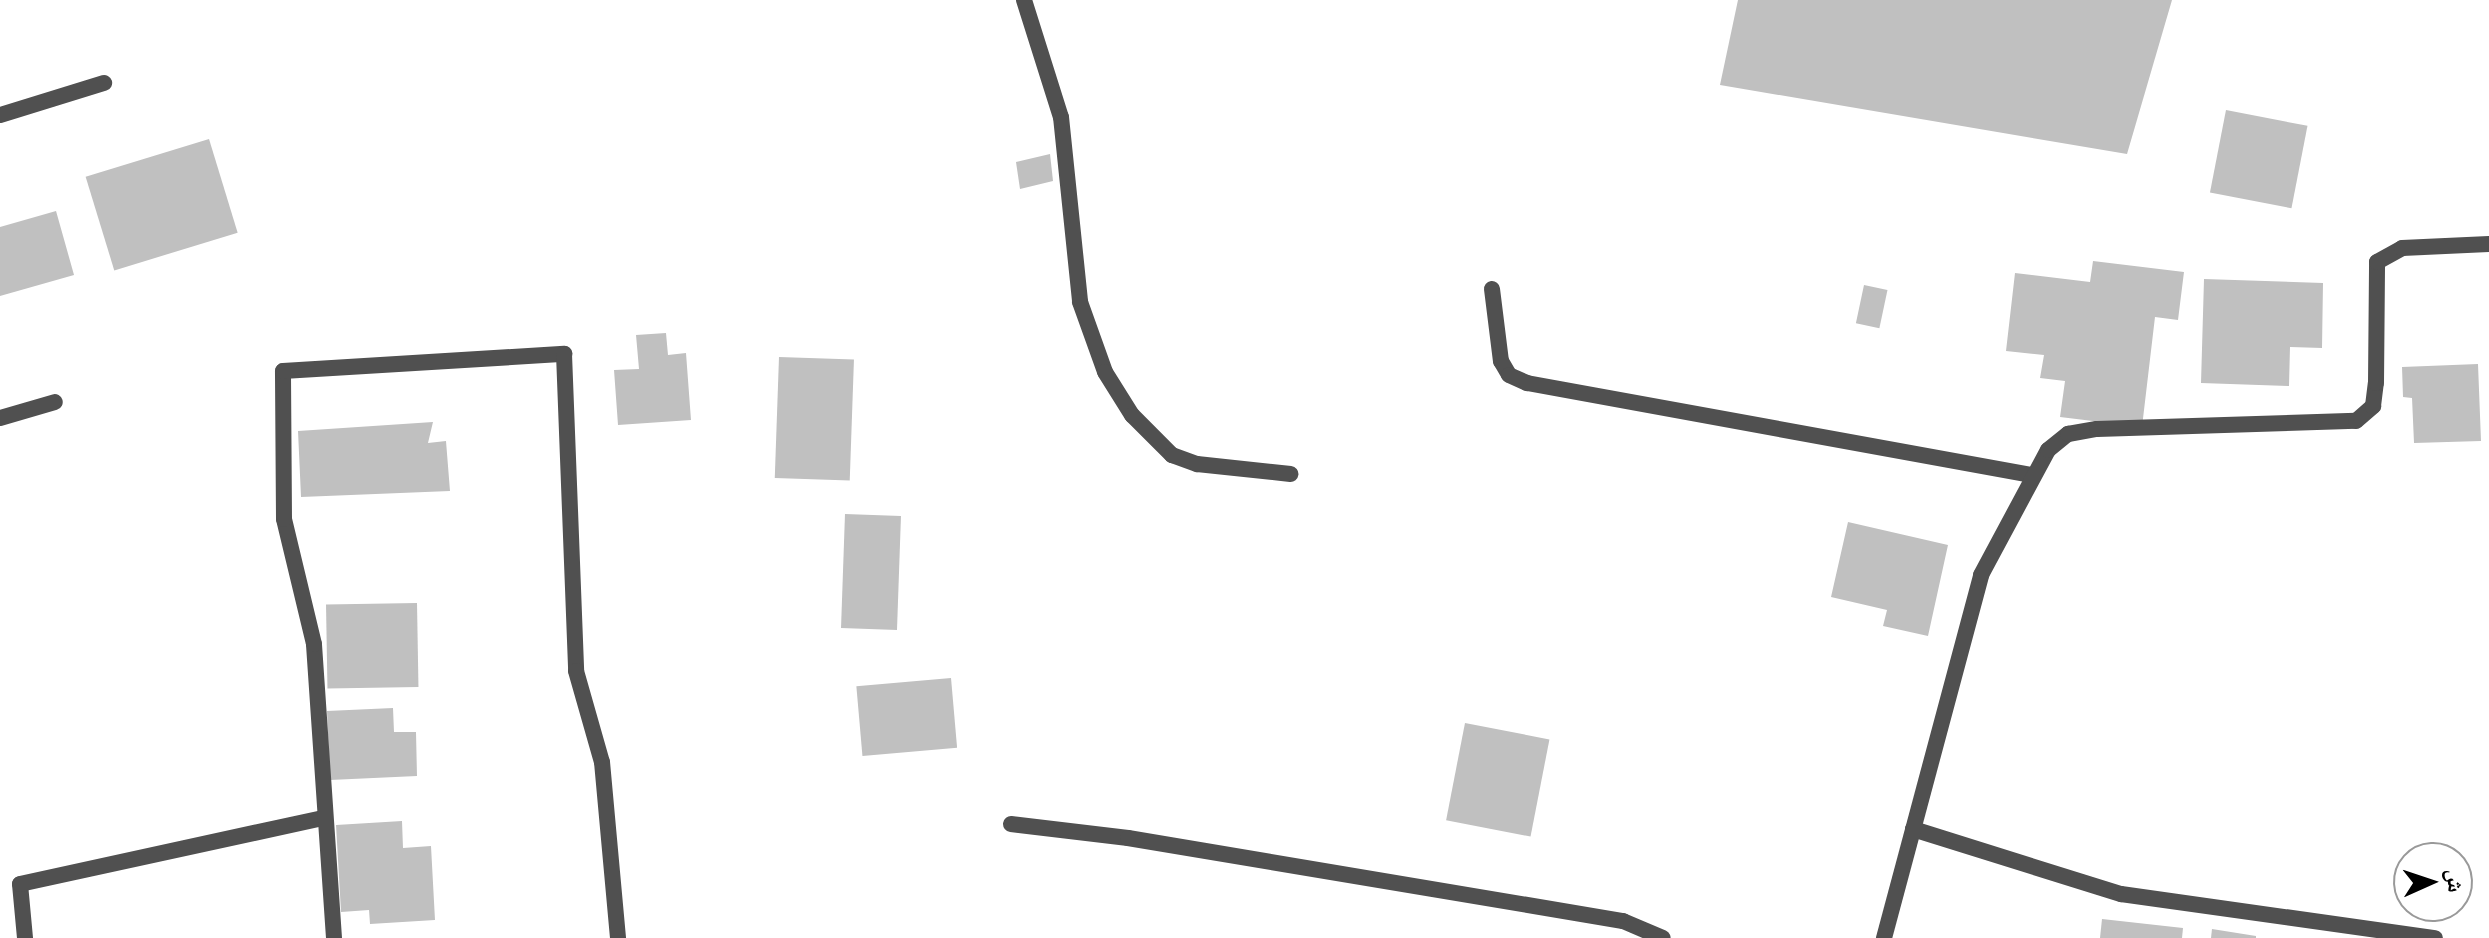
<!DOCTYPE html>
<meta charset="utf-8">
<style>
body{margin:0}
#map{position:relative;width:2489px;height:938px;overflow:hidden;background:#fff;font-family:"DM Sans","Noto Naskh Arabic",sans-serif}
div>[style]{position:absolute}
.building>*{inset:0;background:#c0c0c0;transform-origin:0 0}
.street>*{height:16px;margin:-8px;padding:0 8px;transform-origin:8px;border-radius:8px;background:#505050}
span{translate:-50% -50%;white-space:nowrap;text-align:center;line-height:1.15;-webkit-text-stroke:6px #fff;paint-order:stroke}
.north{position:absolute;left:2393px;top:842px;width:80px;height:80px;box-sizing:border-box;background:#fff;border:2px solid #999;border-radius:50%;rotate:87deg;font-size:22px;font-weight:700;line-height:32px;text-align:center;color:#000}
.north::after{content:'';display:block;margin:auto;width:28px;height:36px;background:#000;clip-path:polygon(50% 0,100% 100%,50% 72%,0 100%)}
</style>
<div id="map">
<div class="building">
<div style="clip-path:polygon(1738px 0,2172px 0,2127px 154px,1720px 85px)"></div>
<div style="left:2226px;top:110px;width:83px;height:84px;rotate:11deg"></div>
<div style="left:209px;top:139px;width:98px;height:129px;rotate:73deg"></div>
<div style="clip-path:polygon(1050px 154px,1053px 181px,1020px 189px,1016px 162px)"></div>
<div style="clip-path:polygon(56px 211px,74px 275px,0 296px,0 227px)"></div>
<div style="clip-path:polygon(2093px 261px,2184px 272px,2178px 320px,2155px 317px,2142px 427px,2060px 417px,2065px 381px,2040px 378px,2044px 355px,2006px 351px,2015px 273px,2090px 282px)"></div>
<div style="clip-path:polygon(2204px 279px,2323px 283px,2322px 348px,2290px 347px,2289px 386px,2201px 383px)"></div>
<div style="left:1864px;top:285px;width:24px;height:39px;rotate:12deg"></div>
<div style="clip-path:polygon(666px 333px,668px 355px,686px 353px,691px 420px,618px 425px,614px 370px,639px 369px,636px 335px)"></div>
<div style="left:779px;top:357px;width:75px;height:121px;rotate:2deg"></div>
<div style="clip-path:polygon(2478px 364px,2481px 441px,2414px 443px,2412px 398px,2403px 397px,2402px 367px)"></div>
<div style="clip-path:polygon(433px 422px,428px 443px,446px 441px,450px 491px,301px 497px,298px 431px)"></div>
<div style="left:845px;top:514px;width:56px;height:114px;rotate:2deg"></div>
<div style="clip-path:polygon(1848px 522px,1948px 545px,1928px 636px,1883px 626px,1887px 610px,1831px 597px)"></div>
<div style="left:417px;top:603px;width:84px;height:91px;rotate:89deg"></div>
<div style="left:951px;top:678px;width:70px;height:95px;rotate:85deg"></div>
<div style="clip-path:polygon(393px 708px,394px 732px,416px 732px,417px 776px,330px 780px,327px 711px)"></div>
<div style="left:1465px;top:723px;width:86px;height:99px;rotate:11deg"></div>
<div style="clip-path:polygon(402px 821px,403px 848px,431px 846px,435px 920px,370px 924px,369px 910px,341px 912px,336px 825px)"></div>
<div style="clip-path:polygon(2102px 919px,2183px 928px,2182px 938px,2100px 938px)"></div>
<div style="clip-path:polygon(2212px 929px,2256px 936px,2256px 938px,2211px 938px)"></div>
</div>
<div class="street">
<div style="left:1024px;top:0;width:123px;rotate:72.5deg"></div>
<div style="left:1061px;top:117px;width:186px;rotate:84.1deg"></div>
<div style="left:1080px;top:302px;width:74px;rotate:70.3deg"></div>
<div style="left:1105px;top:372px;width:51px;rotate:57.9deg"></div>
<div style="left:1132px;top:415px;width:57px;rotate:45deg"></div>
<div style="left:1172px;top:455px;width:27px;rotate:20deg"></div>
<div style="left:1197px;top:464px;width:94px;rotate:6.1deg"></div>
<div style="left:0;top:115px;width:109px;rotate:-17.1deg"></div>
<div style="left:1492px;top:289px;width:73px;rotate:82.9deg"></div>
<div style="left:1501px;top:361px;width:16px;rotate:60deg"></div>
<div style="left:1509px;top:375px;width:20px;rotate:24deg"></div>
<div style="left:1527px;top:383px;width:512px;rotate:10.34deg"></div>
<div style="left:0;top:418px;width:57px;rotate:-16.2deg"></div>
<div style="left:1011px;top:824px;width:118px;rotate:6.8deg"></div>
<div style="left:1128px;top:838px;width:502px;rotate:9.52deg"></div>
<div style="left:1623px;top:921px;width:43px;rotate:23deg"></div>
<div style="left:1913px;top:829px;width:218px;rotate:17.4deg"></div>
<div style="left:2121px;top:894px;width:317px;rotate:8deg"></div>
<div style="left:25px;top:938px;width:54px;rotate:-95.3deg"></div>
<div style="left:20px;top:884px;width:310px;rotate:-12.3deg"></div>
<div style="left:334px;top:938px;width:295px;rotate:-93.9deg"></div>
<div style="left:314px;top:644px;width:129px;rotate:-103.5deg"></div>
<div style="left:284px;top:519px;width:148px;rotate:-90.4deg"></div>
<div style="left:283px;top:371px;width:282px;rotate:-3.5deg"></div>
<div style="left:564px;top:354px;width:317px;rotate:87.8deg"></div>
<div style="left:576px;top:671px;width:95px;rotate:74.1deg"></div>
<div style="left:602px;top:762px;width:177px;rotate:84.8deg"></div>
<div style="left:1884px;top:938px;width:376px;rotate:-75deg"></div>
<div style="left:1981px;top:575px;width:142px;rotate:-61.8deg"></div>
<div style="left:2048px;top:450px;width:26px;rotate:-39deg"></div>
<div style="left:2068px;top:434px;width:29px;rotate:-10deg"></div>
<div style="left:2097px;top:429px;width:259px;rotate:-1.8deg"></div>
<div style="left:2356px;top:421px;width:23px;rotate:-41deg"></div>
<div style="left:2373px;top:406px;width:23px;rotate:-83deg"></div>
<div style="left:2376px;top:383px;width:121px;rotate:-89.5deg"></div>
<div style="left:2377px;top:262px;width:29px;rotate:-29deg"></div>
<div style="left:2402px;top:248px;width:87px;rotate:-2.6deg"></div>
</div>
<div class="north">ش</div>
</div>
